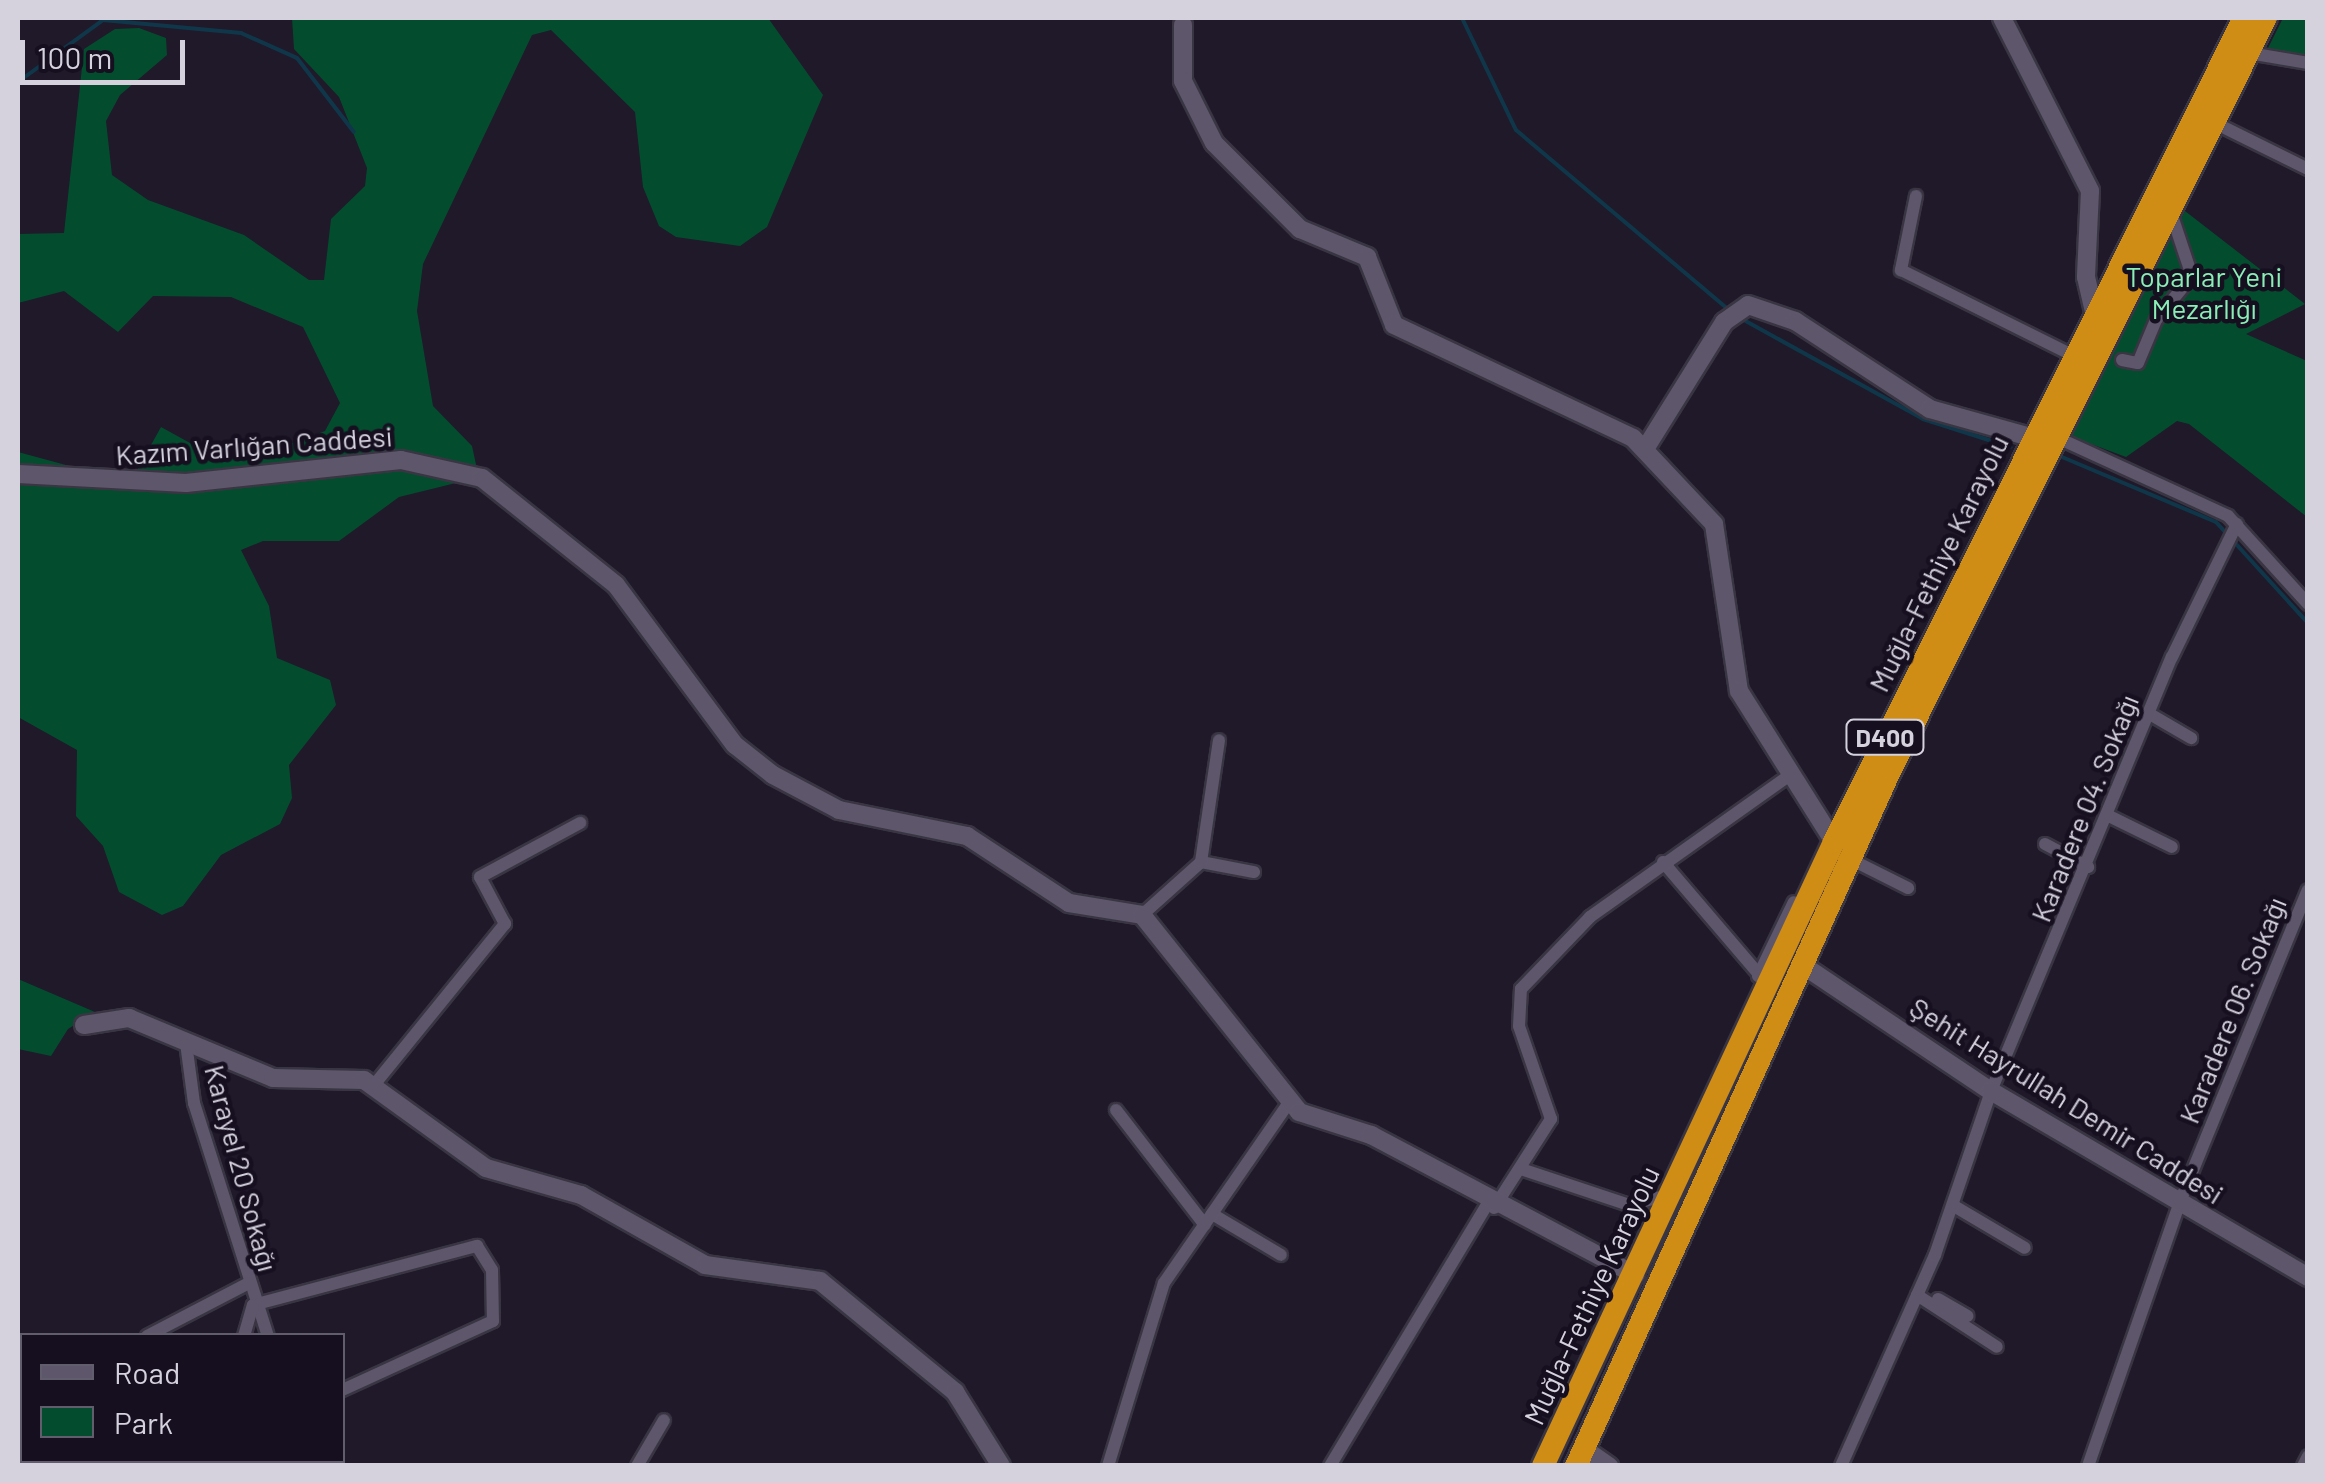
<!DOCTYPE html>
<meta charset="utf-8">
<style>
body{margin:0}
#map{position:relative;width:2325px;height:1483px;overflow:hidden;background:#1f192a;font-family:Barlow,sans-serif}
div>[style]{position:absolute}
.green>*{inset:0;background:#034d2e}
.stream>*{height:4px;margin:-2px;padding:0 2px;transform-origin:2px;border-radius:2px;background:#0f3749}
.roads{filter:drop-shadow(2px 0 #3a3543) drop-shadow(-2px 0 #3a3543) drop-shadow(0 2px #3a3543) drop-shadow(0 -2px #3a3543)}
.street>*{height:12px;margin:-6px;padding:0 6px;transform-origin:6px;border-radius:6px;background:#5e576c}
.secondary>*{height:18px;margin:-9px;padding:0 9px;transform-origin:9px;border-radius:9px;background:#5e576c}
.highway>*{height:22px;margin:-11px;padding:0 11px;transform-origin:11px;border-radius:11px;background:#cf8d15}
span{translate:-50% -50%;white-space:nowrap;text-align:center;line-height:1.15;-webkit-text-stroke:9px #160f20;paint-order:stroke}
.shield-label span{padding:2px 8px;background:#160f20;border:2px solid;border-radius:8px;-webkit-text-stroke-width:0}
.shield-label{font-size:25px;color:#d5d1dd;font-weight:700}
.park-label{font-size:28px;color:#8beeb7}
.street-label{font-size:28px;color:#d5d1dd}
.frame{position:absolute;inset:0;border:20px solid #d5d1dd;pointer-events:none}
.legend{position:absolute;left:20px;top:1333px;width:325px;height:130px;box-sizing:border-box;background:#160f20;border:2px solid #625d6c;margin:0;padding:12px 18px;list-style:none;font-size:30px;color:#d5d1dd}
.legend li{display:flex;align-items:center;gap:20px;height:50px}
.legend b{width:50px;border:2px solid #625d6c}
.scale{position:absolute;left:20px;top:40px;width:165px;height:45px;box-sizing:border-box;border:5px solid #d5d1dd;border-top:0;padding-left:12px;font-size:30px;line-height:35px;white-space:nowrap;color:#d5d1dd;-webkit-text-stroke:8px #160f20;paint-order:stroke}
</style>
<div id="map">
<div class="green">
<div style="clip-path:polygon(292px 18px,768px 18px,823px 95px,767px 227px,740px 246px,676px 237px,659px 226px,643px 187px,635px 112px,551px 30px,532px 35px,423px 264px,417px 311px,433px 406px,472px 446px,477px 469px,464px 481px,399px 497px,339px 541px,263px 541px,241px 550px,269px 606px,277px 658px,330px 680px,336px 705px,289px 765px,292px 798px,280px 824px,221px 855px,183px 906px,162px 915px,119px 892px,103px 846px,76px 816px,77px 750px,18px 717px,18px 452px,88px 471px,136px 472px,161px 427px,210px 454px,281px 447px,325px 431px,340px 403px,303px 327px,231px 297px,153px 296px,118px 332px,64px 291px,18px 303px,18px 234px,64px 233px,84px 49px,115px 29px,139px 28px,166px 38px,167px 55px,120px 95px,106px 121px,112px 175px,148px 200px,244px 235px,309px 280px,324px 280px,331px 219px,365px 186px,367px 168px,339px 97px,294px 49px)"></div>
<div style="clip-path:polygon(2283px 18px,2307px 18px,2307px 57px,2268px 48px)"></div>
<div style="clip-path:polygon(2185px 211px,2305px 304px,2246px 334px,2307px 361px,2307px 517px,2189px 424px,2177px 421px,2126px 457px,2067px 435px)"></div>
<div style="clip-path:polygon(18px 979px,95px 1012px,68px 1029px,51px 1056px,18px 1049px)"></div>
</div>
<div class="stream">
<div style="left:1462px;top:18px;width:124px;rotate:64.3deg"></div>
<div style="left:1516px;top:130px;width:280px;rotate:40.2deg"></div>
<div style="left:18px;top:82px;width:105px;rotate:-36.1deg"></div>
<div style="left:103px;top:20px;width:139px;rotate:5.4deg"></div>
<div style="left:241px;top:33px;width:61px;rotate:24.1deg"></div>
<div style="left:297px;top:58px;width:93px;rotate:52.4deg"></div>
<div style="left:1742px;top:319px;width:207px;rotate:28.9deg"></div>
<div style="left:1923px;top:419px;width:92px;rotate:17.7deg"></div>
<div style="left:2062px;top:457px;width:167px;rotate:22.9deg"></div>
<div style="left:2216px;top:522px;width:137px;rotate:47.7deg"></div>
</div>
<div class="roads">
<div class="street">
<div style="left:2249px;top:53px;width:60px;rotate:9.6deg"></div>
<div style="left:2215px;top:123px;width:104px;rotate:26.3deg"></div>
<div style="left:1916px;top:196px;width:76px;rotate:101.5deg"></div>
<div style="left:1901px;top:270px;width:193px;rotate:26.4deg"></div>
<div style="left:2122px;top:360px;width:16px;rotate:11deg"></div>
<div style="left:2138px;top:363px;width:47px;rotate:-67.3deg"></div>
<div style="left:2156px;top:320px;width:57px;rotate:-50.7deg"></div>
<div style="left:2192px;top:276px;width:66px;rotate:-108.4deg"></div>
<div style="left:2058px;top:438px;width:187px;rotate:24.6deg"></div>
<div style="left:2228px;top:516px;width:119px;rotate:47.7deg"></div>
<div style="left:2148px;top:713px;width:50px;rotate:30.2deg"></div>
<div style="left:2109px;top:816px;width:70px;rotate:26.2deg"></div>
<div style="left:2045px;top:844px;width:49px;rotate:28.1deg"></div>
<div style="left:1850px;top:859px;width:65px;rotate:26.6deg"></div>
<div style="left:1201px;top:862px;width:54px;rotate:10.7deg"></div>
<div style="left:1663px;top:862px;width:162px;rotate:49.5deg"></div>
<div style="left:1142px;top:915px;width:79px;rotate:-41.9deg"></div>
<div style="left:1201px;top:862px;width:123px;rotate:-81.6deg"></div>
<div style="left:1758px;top:976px;width:82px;rotate:-64.1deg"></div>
<div style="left:186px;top:1043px;width:61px;rotate:82.4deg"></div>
<div style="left:194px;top:1103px;width:244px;rotate:72.4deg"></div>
<div style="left:374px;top:1085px;width:208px;rotate:-50.9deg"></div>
<div style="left:505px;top:924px;width:53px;rotate:-118deg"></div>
<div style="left:480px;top:877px;width:114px;rotate:-28.4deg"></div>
<div style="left:1116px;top:1110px;width:145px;rotate:52.3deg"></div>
<div style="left:1521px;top:1169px;width:114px;rotate:18.4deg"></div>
<div style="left:1629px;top:1205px;width:44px;rotate:-14.3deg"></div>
<div style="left:1954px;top:1206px;width:82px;rotate:30.6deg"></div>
<div style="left:1494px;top:1208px;width:106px;rotate:-57.4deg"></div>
<div style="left:1551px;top:1119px;width:98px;rotate:-109deg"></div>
<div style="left:1519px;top:1026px;width:37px;rotate:-87deg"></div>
<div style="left:1521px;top:989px;width:100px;rotate:-46.2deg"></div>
<div style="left:1590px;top:917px;width:249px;rotate:-35.4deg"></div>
<div style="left:1212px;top:1214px;width:80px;rotate:30.7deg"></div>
<div style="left:1917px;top:1295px;width:95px;rotate:33deg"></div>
<div style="left:1938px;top:1299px;width:34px;rotate:30deg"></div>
<div style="left:253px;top:1305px;width:232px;rotate:-14.8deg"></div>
<div style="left:477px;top:1246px;width:28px;rotate:58deg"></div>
<div style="left:492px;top:1270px;width:51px;rotate:88.9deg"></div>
<div style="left:493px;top:1321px;width:166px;rotate:155.4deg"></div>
<div style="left:147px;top:1336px;width:113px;rotate:-27.5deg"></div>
<div style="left:244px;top:1336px;width:32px;rotate:-74deg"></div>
<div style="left:261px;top:1460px;width:10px;rotate:37deg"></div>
<div style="left:308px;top:1460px;width:6px;rotate:81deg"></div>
<div style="left:637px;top:1466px;width:53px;rotate:-59.6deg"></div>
<div style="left:1108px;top:1466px;width:191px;rotate:-73deg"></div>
<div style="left:1164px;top:1283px;width:218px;rotate:-55.3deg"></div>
<div style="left:1330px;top:1466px;width:305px;rotate:-59deg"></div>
<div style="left:1841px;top:1466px;width:231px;rotate:-66deg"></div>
<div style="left:1935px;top:1255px;width:173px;rotate:-71.1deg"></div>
<div style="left:1991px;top:1091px;width:470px;rotate:-67.4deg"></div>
<div style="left:2172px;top:657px;width:148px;rotate:-64deg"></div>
<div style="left:2088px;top:1466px;width:277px;rotate:-70.8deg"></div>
<div style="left:2179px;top:1204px;width:339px;rotate:-67.7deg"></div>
<div style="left:2303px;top:1466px;width:11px;rotate:-63deg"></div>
</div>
<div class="secondary">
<div style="left:2002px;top:18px;width:194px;rotate:63deg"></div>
<div style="left:2090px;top:191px;width:86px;rotate:92.7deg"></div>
<div style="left:2086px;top:277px;width:39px;rotate:77deg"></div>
<div style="left:1183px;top:25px;width:56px;rotate:90deg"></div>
<div style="left:1183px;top:81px;width:69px;rotate:63.4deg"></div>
<div style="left:1214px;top:143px;width:122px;rotate:45deg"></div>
<div style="left:1300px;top:229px;width:73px;rotate:22.7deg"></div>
<div style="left:1367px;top:257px;width:73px;rotate:68.3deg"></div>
<div style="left:1394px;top:325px;width:264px;rotate:25.3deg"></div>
<div style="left:1633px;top:438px;width:118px;rotate:46.7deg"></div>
<div style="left:1714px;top:524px;width:169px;rotate:81.5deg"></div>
<div style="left:1739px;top:691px;width:178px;rotate:57.8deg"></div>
<div style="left:1645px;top:449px;width:150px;rotate:-58.1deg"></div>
<div style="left:1724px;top:322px;width:29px;rotate:-35deg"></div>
<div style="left:1748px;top:305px;width:50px;rotate:18.8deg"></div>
<div style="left:1795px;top:321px;width:161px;rotate:33.1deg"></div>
<div style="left:1930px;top:409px;width:108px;rotate:15.6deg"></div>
<div style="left:18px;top:474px;width:168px;rotate:3.1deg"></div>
<div style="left:186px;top:483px;width:216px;rotate:-6.1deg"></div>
<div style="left:401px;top:460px;width:83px;rotate:12.5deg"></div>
<div style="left:482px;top:478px;width:171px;rotate:38.6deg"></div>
<div style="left:616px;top:585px;width:199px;rotate:53.4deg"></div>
<div style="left:735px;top:745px;width:48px;rotate:38.3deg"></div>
<div style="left:773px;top:775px;width:75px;rotate:27.9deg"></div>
<div style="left:839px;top:810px;width:131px;rotate:11.5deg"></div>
<div style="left:967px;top:836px;width:122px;rotate:33.3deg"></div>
<div style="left:1069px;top:903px;width:74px;rotate:9.3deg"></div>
<div style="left:1142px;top:915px;width:252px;rotate:51.4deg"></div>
<div style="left:1299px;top:1112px;width:76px;rotate:17.7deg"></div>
<div style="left:1371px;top:1135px;width:299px;rotate:27.9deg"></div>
<div style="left:1801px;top:964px;width:229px;rotate:33.8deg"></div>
<div style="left:1991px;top:1091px;width:368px;rotate:30.4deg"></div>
<div style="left:84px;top:1025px;width:46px;rotate:-8.8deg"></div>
<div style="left:129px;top:1018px;width:156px;rotate:22.6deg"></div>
<div style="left:273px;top:1078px;width:91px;rotate:1.3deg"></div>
<div style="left:364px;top:1080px;width:150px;rotate:35.8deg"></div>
<div style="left:486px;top:1168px;width:99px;rotate:15.9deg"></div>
<div style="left:581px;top:1195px;width:142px;rotate:29.4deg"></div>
<div style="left:705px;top:1265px;width:116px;rotate:7.9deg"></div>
<div style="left:820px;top:1281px;width:175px;rotate:39.4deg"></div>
<div style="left:955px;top:1392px;width:87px;rotate:58.1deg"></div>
<div style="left:1583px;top:1448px;width:32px;rotate:35deg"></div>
</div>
<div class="highway">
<div style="left:1543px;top:1466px;width:689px;rotate:-65deg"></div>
<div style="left:1834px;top:842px;width:920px;rotate:-63.55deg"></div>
<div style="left:1576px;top:1466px;width:765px;rotate:-65.68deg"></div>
<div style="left:1891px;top:769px;width:839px;rotate:-63.47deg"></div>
</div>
</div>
<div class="shield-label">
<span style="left:1885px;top:737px">D400</span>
</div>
<div class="park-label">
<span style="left:2204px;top:292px">Toparlar Yeni<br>Mezarlığı</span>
</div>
<div class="street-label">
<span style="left:254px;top:445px;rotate:-4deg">Kazım Varlığan Caddesi</span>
<span style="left:1938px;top:563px;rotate:-64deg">Muğla-Fethiye Karayolu</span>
<span style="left:2084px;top:808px;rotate:-68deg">Karadere 04. Sokağı</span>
<span style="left:2232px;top:1010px;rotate:-68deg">Karadere 06. Sokağı</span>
<span style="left:2067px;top:1100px;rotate:32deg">Şehit Hayrullah Demir Caddesi</span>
<span style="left:242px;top:1168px;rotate:75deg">Karayel 20 Sokağı</span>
<span style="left:1591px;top:1295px;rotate:-65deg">Muğla-Fethiye Karayolu</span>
</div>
<div class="frame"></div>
<ul class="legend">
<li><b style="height:12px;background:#5e576c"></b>Road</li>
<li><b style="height:28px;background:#034d2e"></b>Park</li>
</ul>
<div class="scale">100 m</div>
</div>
